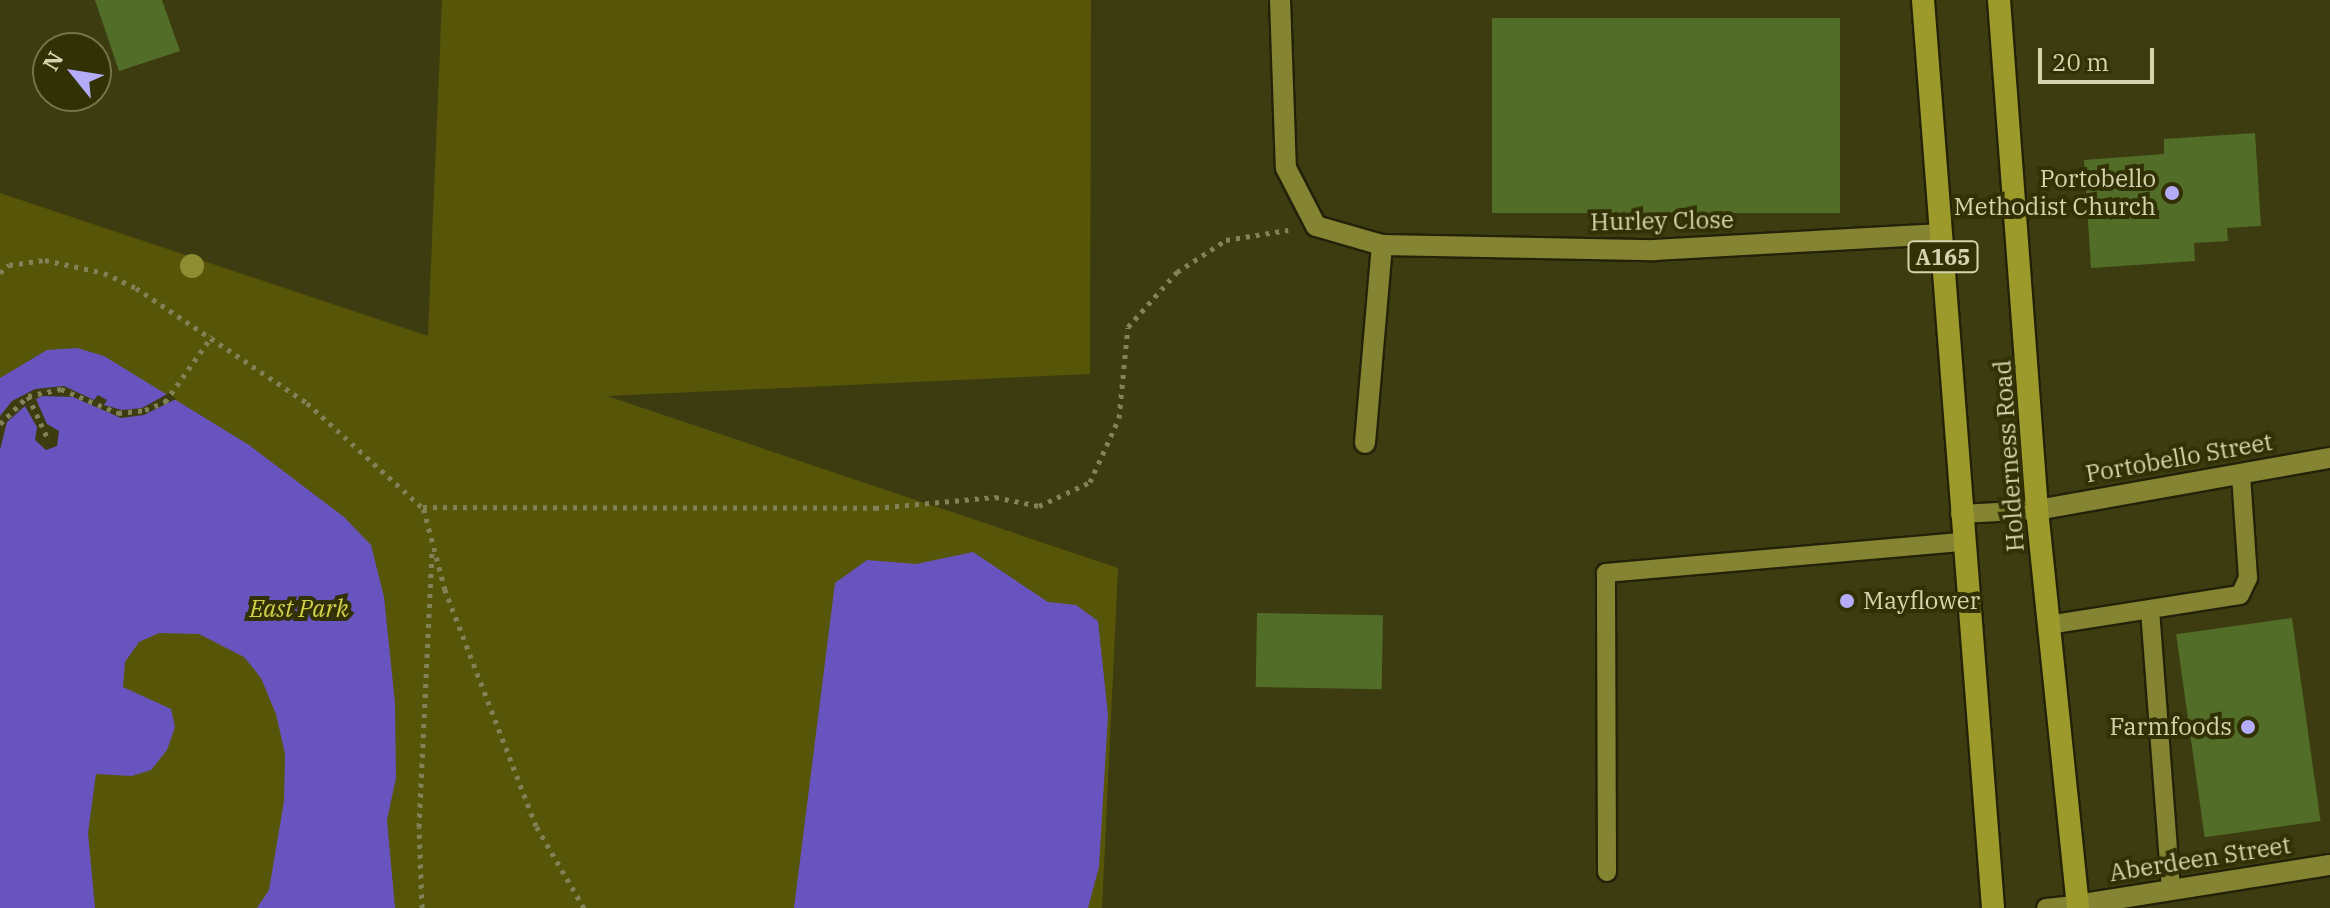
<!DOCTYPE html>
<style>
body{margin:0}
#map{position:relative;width:2330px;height:908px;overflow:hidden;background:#3d3c11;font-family:"IBM Plex Serif",serif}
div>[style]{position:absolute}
.green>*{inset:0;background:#575608}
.water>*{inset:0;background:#6854be}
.pier>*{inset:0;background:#3d3c11}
.building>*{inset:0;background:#516d27;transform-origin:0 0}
.path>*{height:5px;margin-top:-2.5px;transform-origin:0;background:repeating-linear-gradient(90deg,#828259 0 4px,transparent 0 10px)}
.roads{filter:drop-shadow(2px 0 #232209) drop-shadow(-2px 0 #232209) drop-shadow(0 2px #232209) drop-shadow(0 -2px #232209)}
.service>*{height:18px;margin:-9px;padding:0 9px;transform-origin:9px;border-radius:9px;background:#858433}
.minor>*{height:20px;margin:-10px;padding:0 10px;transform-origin:10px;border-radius:10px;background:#858433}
.trunk>*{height:22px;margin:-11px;padding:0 11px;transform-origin:11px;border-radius:11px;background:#9c9a2a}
.trees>*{width:24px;height:24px;margin:-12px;border-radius:50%;background:#8f8d31}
.dots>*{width:22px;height:22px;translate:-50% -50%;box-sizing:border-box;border:4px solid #323105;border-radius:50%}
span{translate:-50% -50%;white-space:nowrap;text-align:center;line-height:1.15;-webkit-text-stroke:8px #323105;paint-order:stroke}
.shield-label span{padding:2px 6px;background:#323105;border:2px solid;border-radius:6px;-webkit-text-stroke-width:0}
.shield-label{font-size:22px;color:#d4d5ae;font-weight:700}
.poi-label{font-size:24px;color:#d4d5ae}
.right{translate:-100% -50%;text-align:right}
.left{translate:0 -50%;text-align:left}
.street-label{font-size:24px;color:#d4d5ae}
.park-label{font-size:24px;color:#d2d04c;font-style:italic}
.north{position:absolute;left:32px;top:32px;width:80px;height:80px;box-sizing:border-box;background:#323105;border:2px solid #737349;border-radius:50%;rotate:300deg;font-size:22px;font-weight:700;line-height:32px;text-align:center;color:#d4d5ae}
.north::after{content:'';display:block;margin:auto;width:28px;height:36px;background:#b4acf9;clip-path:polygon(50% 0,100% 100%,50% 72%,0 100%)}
.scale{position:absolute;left:2038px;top:48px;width:116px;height:36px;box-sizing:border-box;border:4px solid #d4d5ae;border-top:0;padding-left:10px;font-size:24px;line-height:28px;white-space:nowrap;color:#d4d5ae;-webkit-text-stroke:6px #323105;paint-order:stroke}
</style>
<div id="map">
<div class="green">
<div style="clip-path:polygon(442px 0,1091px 0,1090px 374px,607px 396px,1118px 568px,1102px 908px,0 908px,0 193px,428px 336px)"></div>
</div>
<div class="water">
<div style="clip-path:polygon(77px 348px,104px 356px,249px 445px,344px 517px,371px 545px,384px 597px,395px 703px,396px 778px,387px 820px,395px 908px,257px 908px,269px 890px,284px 801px,285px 754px,276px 714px,261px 678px,244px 657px,199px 634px,159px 633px,139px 642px,125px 662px,123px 687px,171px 709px,175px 727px,167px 750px,151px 770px,132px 776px,96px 774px,88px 833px,95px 908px,0 908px,0 378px,47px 350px)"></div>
<div style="clip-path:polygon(973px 552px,1048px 602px,1076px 605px,1098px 621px,1108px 715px,1099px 867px,1088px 908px,794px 908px,835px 583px,867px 560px,916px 564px)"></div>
</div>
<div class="pier">
<div style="clip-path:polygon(64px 386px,94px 400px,98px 395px,107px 400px,104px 405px,122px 410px,142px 408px,169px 393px,176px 399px,144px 415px,121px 418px,73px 397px,43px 396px,36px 399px,47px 424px,59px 431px,57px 446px,46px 450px,35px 440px,37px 427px,25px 406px,7px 422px,0 450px,0 416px,12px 401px,35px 389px)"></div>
</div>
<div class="building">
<div style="clip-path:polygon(95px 0,162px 0,180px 51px,119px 71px)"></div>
<div style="left:1492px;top:18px;width:348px;height:195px"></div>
<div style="clip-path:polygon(2255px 133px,2261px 226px,2227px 228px,2228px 241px,2194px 243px,2195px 261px,2091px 268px,2084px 160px,2164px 154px,2164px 139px)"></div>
<div style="left:1257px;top:613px;width:126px;height:74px;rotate:1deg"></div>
<div style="left:2292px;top:618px;width:205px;height:117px;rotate:82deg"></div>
</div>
<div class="path">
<div style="left:0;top:273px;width:12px;rotate:-42deg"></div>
<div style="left:9px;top:265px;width:36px;rotate:-8deg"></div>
<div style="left:45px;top:260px;width:60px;rotate:12.4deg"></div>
<div style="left:104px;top:273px;width:35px;rotate:25deg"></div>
<div style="left:136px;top:288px;width:206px;rotate:33.9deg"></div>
<div style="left:307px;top:403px;width:156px;rotate:42.2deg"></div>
<div style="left:28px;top:396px;width:34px;rotate:-12deg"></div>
<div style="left:61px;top:389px;width:62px;rotate:22.8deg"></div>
<div style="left:118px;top:413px;width:27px;rotate:-6deg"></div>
<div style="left:145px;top:410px;width:22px;rotate:-22deg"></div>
<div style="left:165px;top:402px;width:81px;rotate:-54.5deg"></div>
<div style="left:0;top:424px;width:40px;rotate:-45deg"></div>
<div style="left:28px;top:396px;width:47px;rotate:65.1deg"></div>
<div style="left:422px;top:908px;width:81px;rotate:-92.1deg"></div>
<div style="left:419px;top:827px;width:274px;rotate:-87.3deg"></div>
<div style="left:584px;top:908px;width:95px;rotate:-120.3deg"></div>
<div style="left:536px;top:826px;width:253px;rotate:-111.1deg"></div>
<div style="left:445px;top:590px;width:86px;rotate:-104.8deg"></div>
<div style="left:423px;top:507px;width:452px;rotate:0.1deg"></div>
<div style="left:875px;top:508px;width:121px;rotate:-5.2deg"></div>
<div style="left:995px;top:497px;width:45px;rotate:11.6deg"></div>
<div style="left:1039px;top:506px;width:56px;rotate:-25.2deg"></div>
<div style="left:1090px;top:482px;width:70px;rotate:-65.6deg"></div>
<div style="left:1119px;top:418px;width:91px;rotate:-84.4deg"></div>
<div style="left:1128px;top:327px;width:74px;rotate:-48.3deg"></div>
<div style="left:1177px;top:272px;width:59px;rotate:-33.1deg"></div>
<div style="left:1226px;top:240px;width:63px;rotate:-9.2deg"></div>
</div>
<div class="roads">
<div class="service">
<div style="left:1960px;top:514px;width:77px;rotate:-3deg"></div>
<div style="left:2150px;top:610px;width:280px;rotate:85.7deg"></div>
<div style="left:2048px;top:625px;width:194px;rotate:-8.9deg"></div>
<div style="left:2240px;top:595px;width:19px;rotate:-65deg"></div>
<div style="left:2248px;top:578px;width:104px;rotate:-93.9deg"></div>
<div style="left:1607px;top:872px;width:299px;rotate:-90.2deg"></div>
<div style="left:1606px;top:573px;width:358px;rotate:-5deg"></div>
<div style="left:2046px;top:908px;width:31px;rotate:-6deg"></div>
</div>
<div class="minor">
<div style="left:1280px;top:0;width:168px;rotate:88deg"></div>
<div style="left:1286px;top:168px;width:65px;rotate:62.7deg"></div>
<div style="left:1316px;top:226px;width:69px;rotate:16.1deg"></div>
<div style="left:1382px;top:245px;width:272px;rotate:1.1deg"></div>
<div style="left:1654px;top:250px;width:288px;rotate:-3.2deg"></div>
<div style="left:1365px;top:443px;width:199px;rotate:-85.1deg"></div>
<div style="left:2037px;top:510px;width:298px;rotate:-10.1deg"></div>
<div style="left:2077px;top:905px;width:256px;rotate:-9deg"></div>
</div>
<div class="trunk">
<div style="left:1923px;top:0;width:911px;rotate:85.59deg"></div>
<div style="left:1999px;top:0;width:511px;rotate:85.74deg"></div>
<div style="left:2037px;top:510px;width:400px;rotate:84.1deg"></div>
</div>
</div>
<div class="trees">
<div style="left:192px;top:266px"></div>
</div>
<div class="dots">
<div style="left:2172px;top:193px;background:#b4acf9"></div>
<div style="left:1847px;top:601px;background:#b4acf9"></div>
<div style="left:2248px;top:727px;background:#b4acf9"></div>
</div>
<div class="shield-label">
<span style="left:1943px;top:257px">A165</span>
</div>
<div class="poi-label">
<span class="right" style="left:2156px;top:193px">Portobello<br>Methodist Church</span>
<span class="left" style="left:1863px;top:601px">Mayflower</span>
<span class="right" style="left:2232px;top:727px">Farmfoods</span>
</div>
<div class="street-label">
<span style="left:1662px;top:221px;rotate:-1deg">Hurley Close</span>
<span style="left:2009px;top:456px;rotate:-94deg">Holderness Road</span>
<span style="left:2179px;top:458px;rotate:-10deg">Portobello Street</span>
<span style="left:2200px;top:859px;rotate:-9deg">Aberdeen Street</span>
</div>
<div class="park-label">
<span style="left:299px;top:609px">East Park</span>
</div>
<div class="north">N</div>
<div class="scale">20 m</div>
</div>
